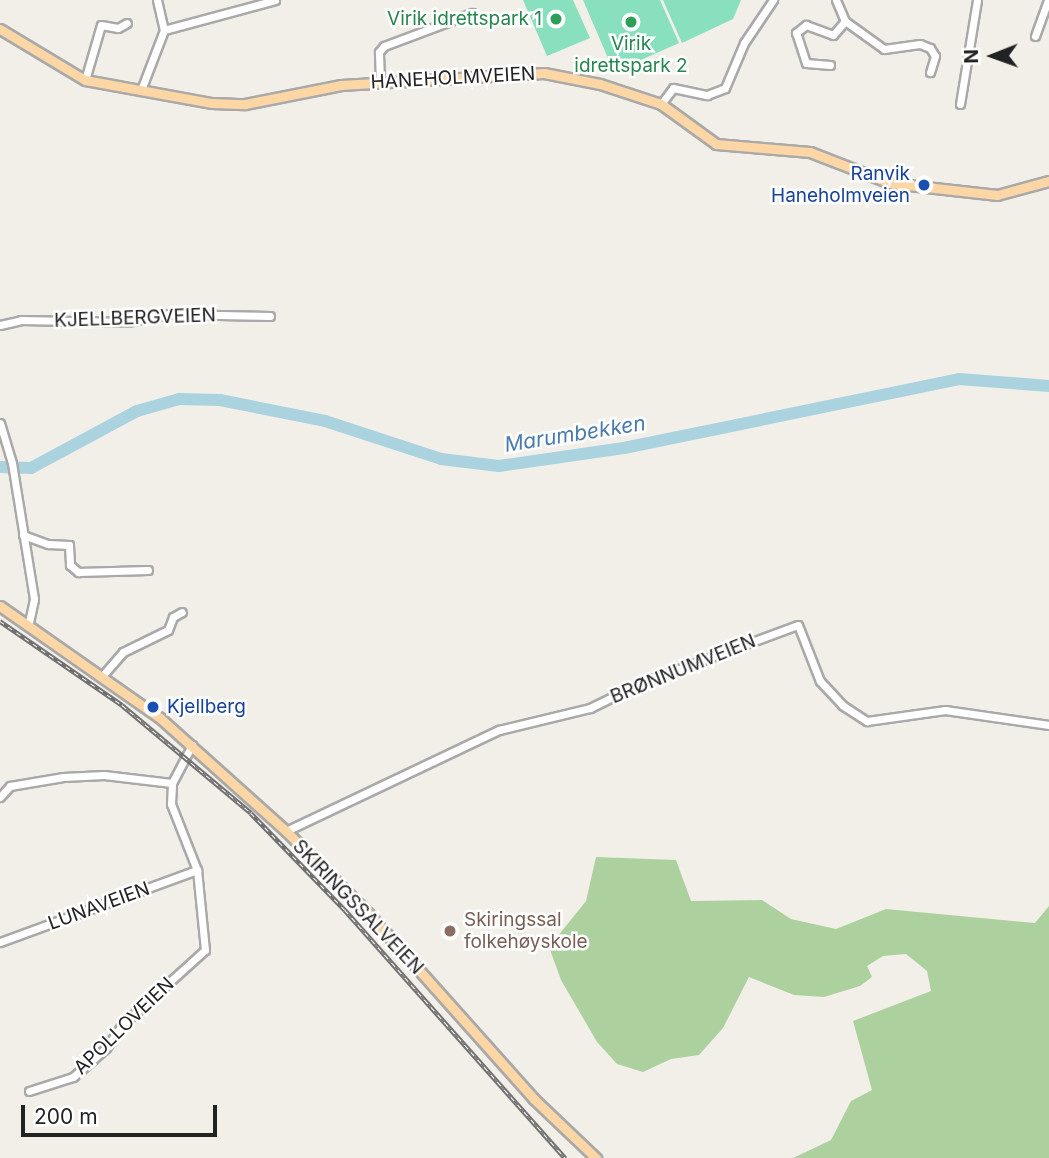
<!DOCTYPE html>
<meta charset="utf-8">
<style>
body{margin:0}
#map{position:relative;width:1049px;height:1158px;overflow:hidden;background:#f2efe9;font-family:Inter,sans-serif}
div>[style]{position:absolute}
.forest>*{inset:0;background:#add19e}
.pitch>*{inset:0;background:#88e0be}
.river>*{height:12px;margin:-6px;padding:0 6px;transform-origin:6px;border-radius:6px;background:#aad3df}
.roads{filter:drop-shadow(2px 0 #a9a9a9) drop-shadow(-2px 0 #a9a9a9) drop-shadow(0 2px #a9a9a9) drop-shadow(0 -2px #a9a9a9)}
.minor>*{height:7px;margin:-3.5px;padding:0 3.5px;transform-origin:3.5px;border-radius:3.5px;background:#fff}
.major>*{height:9px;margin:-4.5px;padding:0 4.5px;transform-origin:4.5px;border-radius:4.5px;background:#fcd6a4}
.rail>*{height:4.5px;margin-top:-2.25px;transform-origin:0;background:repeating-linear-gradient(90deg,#fff 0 5px,#707070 0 10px);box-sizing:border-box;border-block:2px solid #707070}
.dots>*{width:19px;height:19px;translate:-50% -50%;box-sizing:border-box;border:4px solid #fff;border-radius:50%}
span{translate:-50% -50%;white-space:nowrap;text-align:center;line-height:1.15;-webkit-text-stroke:5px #fff;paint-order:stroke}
.leisure-label{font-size:19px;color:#27864d}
.right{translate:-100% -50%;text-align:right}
.street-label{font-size:19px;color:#222}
.transit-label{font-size:19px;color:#164399}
.left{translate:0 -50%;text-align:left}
.education-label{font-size:19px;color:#785e54}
.water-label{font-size:21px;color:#4a7aab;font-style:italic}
.north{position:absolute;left:958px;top:21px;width:70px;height:70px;-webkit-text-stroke:5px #fff;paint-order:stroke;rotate:269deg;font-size:19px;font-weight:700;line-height:28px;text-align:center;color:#222}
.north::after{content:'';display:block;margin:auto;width:24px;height:32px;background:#222;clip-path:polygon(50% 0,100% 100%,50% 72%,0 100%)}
.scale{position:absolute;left:21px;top:1105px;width:196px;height:32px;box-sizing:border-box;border:4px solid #222;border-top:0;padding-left:9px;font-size:21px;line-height:24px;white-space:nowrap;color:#222;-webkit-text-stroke:5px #fff;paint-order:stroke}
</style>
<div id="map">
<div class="forest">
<div style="clip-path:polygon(596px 857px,676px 860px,691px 901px,762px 900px,791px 919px,836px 929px,886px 909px,1035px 923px,1049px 906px,1049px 1158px,793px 1158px,831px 1140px,851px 1101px,872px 1090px,853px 1021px,931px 991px,927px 971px,906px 954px,883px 956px,867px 966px,872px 977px,860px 986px,824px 997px,794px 995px,749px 977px,723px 1028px,699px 1055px,671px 1059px,643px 1072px,617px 1064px,597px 1042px,561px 980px,549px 947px,586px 901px)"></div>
</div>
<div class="pitch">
<div style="clip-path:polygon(523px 0,573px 0,590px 38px,547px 56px)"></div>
<div style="clip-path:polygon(583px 0,660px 0,679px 43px,614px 72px)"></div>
<div style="clip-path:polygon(663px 0,741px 0,733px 19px,682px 43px)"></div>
</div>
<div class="river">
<div style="left:0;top:467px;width:31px;rotate:2deg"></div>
<div style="left:31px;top:468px;width:120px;rotate:-28.3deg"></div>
<div style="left:137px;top:411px;width:44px;rotate:-15.9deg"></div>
<div style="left:179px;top:399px;width:41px;rotate:1.4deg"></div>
<div style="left:220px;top:400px;width:107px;rotate:11.3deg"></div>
<div style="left:325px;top:421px;width:122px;rotate:18.1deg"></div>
<div style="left:441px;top:459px;width:58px;rotate:6.9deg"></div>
<div style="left:499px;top:466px;width:126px;rotate:-8.2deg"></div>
<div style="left:624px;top:448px;width:342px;rotate:-11.6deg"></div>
<div style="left:959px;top:379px;width:90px;rotate:4.4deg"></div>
</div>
<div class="roads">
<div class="minor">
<div style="left:157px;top:0;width:31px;rotate:77deg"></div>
<div style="left:164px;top:30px;width:115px;rotate:-15.1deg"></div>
<div style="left:836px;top:0;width:23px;rotate:67deg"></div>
<div style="left:845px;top:21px;width:48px;rotate:35.7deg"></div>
<div style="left:884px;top:49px;width:36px;rotate:-8deg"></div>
<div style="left:920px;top:44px;width:11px;rotate:22deg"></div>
<div style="left:930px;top:48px;width:9px;rotate:58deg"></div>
<div style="left:935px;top:56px;width:17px;rotate:107deg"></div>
<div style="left:1035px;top:36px;width:38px;rotate:-70deg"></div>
<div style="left:830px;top:65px;width:24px;rotate:-175deg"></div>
<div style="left:806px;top:63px;width:32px;rotate:-108deg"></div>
<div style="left:796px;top:33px;width:13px;rotate:-39deg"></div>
<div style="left:806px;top:25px;width:29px;rotate:20deg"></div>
<div style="left:833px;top:35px;width:18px;rotate:-49deg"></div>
<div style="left:85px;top:80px;width:57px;rotate:-73.8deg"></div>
<div style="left:101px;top:25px;width:17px;rotate:10deg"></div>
<div style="left:118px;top:28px;width:10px;rotate:-29deg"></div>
<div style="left:380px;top:82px;width:30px;rotate:-92deg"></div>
<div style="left:379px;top:52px;width:8px;rotate:-50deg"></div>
<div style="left:384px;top:46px;width:94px;rotate:-20.6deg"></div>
<div style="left:141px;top:90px;width:64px;rotate:-69deg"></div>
<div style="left:661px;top:104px;width:20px;rotate:-53deg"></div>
<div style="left:673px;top:88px;width:35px;rotate:12deg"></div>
<div style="left:707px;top:95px;width:19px;rotate:-21deg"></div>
<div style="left:725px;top:88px;width:49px;rotate:-67.1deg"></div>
<div style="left:744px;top:43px;width:52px;rotate:-56deg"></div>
<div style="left:960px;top:104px;width:105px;rotate:-80.7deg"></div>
<div style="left:0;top:325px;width:22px;rotate:-13deg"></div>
<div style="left:21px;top:320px;width:106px;rotate:1.1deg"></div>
<div style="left:127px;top:322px;width:43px;rotate:-10.8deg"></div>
<div style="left:169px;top:314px;width:101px;rotate:1.1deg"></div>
<div style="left:0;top:423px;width:42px;rotate:73.3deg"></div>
<div style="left:12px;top:463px;width:138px;rotate:80.8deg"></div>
<div style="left:34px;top:599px;width:25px;rotate:102deg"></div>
<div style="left:23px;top:535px;width:27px;rotate:20deg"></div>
<div style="left:48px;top:544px;width:21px;rotate:3deg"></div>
<div style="left:69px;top:545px;width:20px;rotate:87deg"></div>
<div style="left:70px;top:565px;width:11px;rotate:41deg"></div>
<div style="left:78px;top:572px;width:70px;rotate:-1.6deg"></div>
<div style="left:103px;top:675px;width:30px;rotate:-49deg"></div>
<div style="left:123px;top:652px;width:50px;rotate:-26.1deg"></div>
<div style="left:168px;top:630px;width:14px;rotate:-69deg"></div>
<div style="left:173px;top:617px;width:10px;rotate:-29deg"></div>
<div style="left:0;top:797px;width:15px;rotate:-48deg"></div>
<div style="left:10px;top:786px;width:54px;rotate:-9.6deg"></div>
<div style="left:63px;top:777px;width:41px;rotate:-2.8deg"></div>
<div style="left:104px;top:775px;width:68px;rotate:6.7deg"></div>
<div style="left:286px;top:831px;width:236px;rotate:-25.4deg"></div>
<div style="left:499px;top:730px;width:94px;rotate:-13.6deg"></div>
<div style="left:590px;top:708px;width:57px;rotate:-26.1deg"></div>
<div style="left:641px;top:683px;width:167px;rotate:-20.3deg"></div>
<div style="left:798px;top:625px;width:60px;rotate:68.6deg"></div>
<div style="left:820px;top:681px;width:33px;rotate:47deg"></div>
<div style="left:842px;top:705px;width:30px;rotate:33deg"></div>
<div style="left:867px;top:721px;width:79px;rotate:-8deg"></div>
<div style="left:945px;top:710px;width:105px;rotate:8.2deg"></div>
<div style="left:0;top:942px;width:210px;rotate:-20.1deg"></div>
<div style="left:29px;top:1091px;width:46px;rotate:-17.7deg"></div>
<div style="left:73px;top:1077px;width:44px;rotate:-41.3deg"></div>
<div style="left:106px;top:1048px;width:29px;rotate:-55deg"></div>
<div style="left:123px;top:1024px;width:110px;rotate:-42.1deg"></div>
<div style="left:205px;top:950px;width:80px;rotate:-95.7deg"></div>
<div style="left:197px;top:870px;width:71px;rotate:-111.5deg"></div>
<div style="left:171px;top:804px;width:21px;rotate:-87deg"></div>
<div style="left:172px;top:783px;width:43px;rotate:-62.2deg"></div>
</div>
<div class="major">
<div style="left:0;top:29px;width:99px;rotate:31deg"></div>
<div style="left:85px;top:80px;width:129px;rotate:10.3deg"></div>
<div style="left:212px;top:103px;width:33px;rotate:2deg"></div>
<div style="left:245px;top:104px;width:98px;rotate:-11.2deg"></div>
<div style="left:341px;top:85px;width:203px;rotate:-3.4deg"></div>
<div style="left:544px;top:73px;width:57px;rotate:11.1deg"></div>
<div style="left:600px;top:84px;width:64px;rotate:18.2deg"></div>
<div style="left:661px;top:104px;width:68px;rotate:36deg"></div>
<div style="left:716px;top:144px;width:94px;rotate:4.9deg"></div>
<div style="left:810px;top:152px;width:86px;rotate:21.2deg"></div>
<div style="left:890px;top:183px;width:108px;rotate:6.4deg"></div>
<div style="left:997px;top:195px;width:54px;rotate:-15.1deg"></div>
<div style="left:0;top:606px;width:195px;rotate:35deg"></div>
<div style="left:160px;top:718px;width:169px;rotate:41.9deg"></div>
<div style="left:286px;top:831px;width:119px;rotate:45deg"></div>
<div style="left:370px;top:915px;width:246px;rotate:48.3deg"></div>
<div style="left:534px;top:1099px;width:86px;rotate:43.6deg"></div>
</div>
</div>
<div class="rail">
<div style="left:0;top:621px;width:148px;rotate:34.5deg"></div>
<div style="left:122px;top:705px;width:168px;rotate:39.9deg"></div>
<div style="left:251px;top:813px;width:135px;rotate:45.9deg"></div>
<div style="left:345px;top:910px;width:332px;rotate:48.4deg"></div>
</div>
<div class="dots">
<div style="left:556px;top:19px;background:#2e9e5b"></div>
<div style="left:631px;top:22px;background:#2e9e5b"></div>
<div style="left:924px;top:185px;background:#1a4fb4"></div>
<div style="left:153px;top:707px;background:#1a4fb4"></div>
<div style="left:450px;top:931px;background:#8d6e63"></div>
</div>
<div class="leisure-label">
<span class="right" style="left:542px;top:19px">Virik idrettspark 1</span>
<span style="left:631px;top:55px">Virik<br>idrettspark 2</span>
</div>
<div class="street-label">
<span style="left:453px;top:78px;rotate:-3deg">HANEHOLMVEIEN</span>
<span style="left:135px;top:318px;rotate:-2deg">KJELLBERGVEIEN</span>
<span style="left:683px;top:669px;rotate:-22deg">BRØNNUMVEIEN</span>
<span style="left:99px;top:906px;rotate:-20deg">LUNAVEIEN</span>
<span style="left:358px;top:907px;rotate:46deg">SKIRINGSSALVEIEN</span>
<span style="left:124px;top:1026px;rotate:-44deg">APOLLOVEIEN</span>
</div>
<div class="transit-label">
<span class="right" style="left:910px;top:185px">Ranvik<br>Haneholmveien</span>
<span class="left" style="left:167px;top:707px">Kjellberg</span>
</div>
<div class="education-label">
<span class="left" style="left:464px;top:931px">Skiringssal<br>folkehøyskole</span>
</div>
<div class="water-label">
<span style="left:575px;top:434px;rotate:-9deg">Marumbekken</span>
</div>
<div class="north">N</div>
<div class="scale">200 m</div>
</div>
